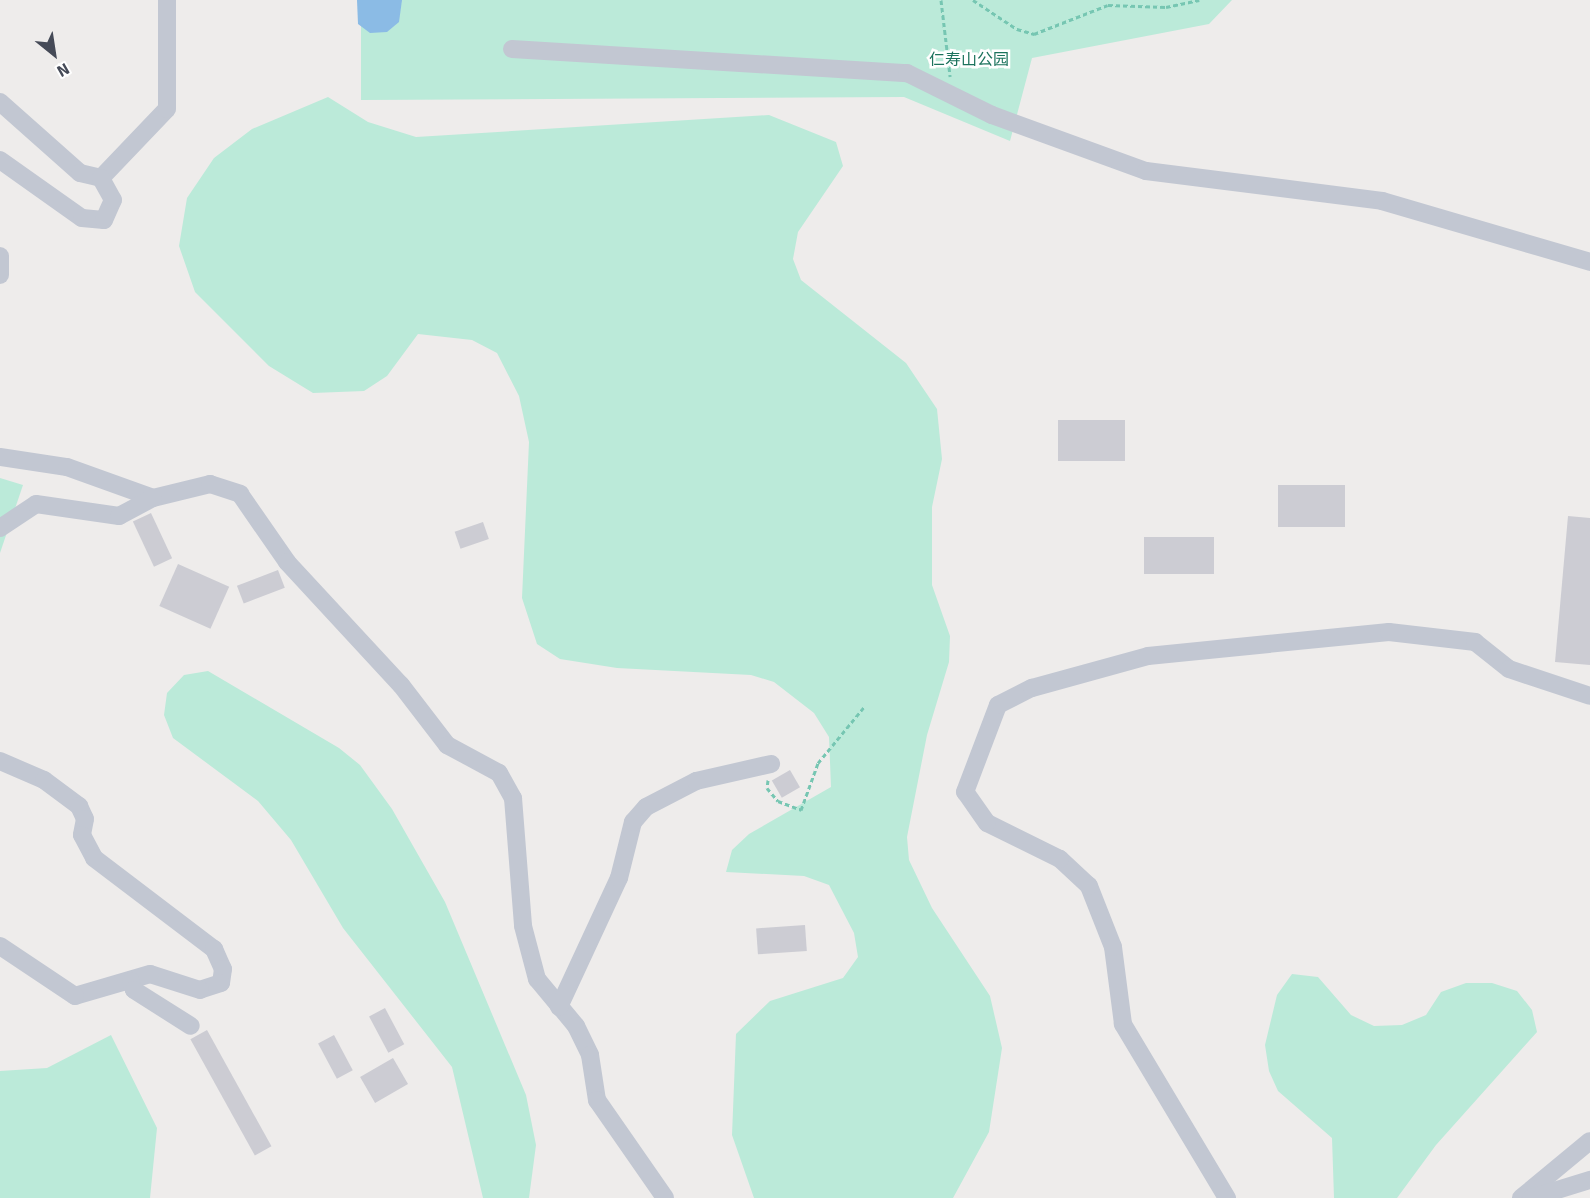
<!DOCTYPE html>
<meta charset="utf-8">
<style>
body{margin:0}
#map{position:relative;width:1590px;height:1198px;overflow:hidden;background:#eeeceb;font-family:Signika,"Noto Sans SC",sans-serif}
div>[style]{position:absolute}
.green>*{inset:0;background:#bbead9}
.water>*{inset:0;background:#8bbbe5}
.building>*{inset:0;background:#ccccd3;transform-origin:0 0}
.path>*{height:3px;margin-top:-1.5px;transform-origin:0;background:repeating-linear-gradient(90deg,#76c6b2 0 4.5px,transparent 0 7.5px)}
.minor>*{height:18px;margin:-9px;padding:0 9px;transform-origin:9px;border-radius:9px;background:#c2c7d2}
span{translate:-50% -50%;white-space:nowrap;text-align:center;line-height:1.15;-webkit-text-stroke:5px #fff;paint-order:stroke}
.park-label{font-size:16px;color:#1c735d}
.north{position:absolute;left:24px;top:24px;width:60px;height:60px;-webkit-text-stroke:4px #fff;paint-order:stroke;rotate:150deg;font-size:16px;font-weight:700;line-height:24px;text-align:center;color:#454a57}
.north::after{content:'';display:block;margin:auto;width:21px;height:27px;background:#454a57;clip-path:polygon(50% 0,100% 100%,50% 72%,0 100%)}
</style>
<div id="map">
<div class="green">
<div style="clip-path:polygon(361px 0,1232px 0,1209px 24px,1032px 58px,1010px 141px,904px 97px,361px 100px)"></div>
<div style="clip-path:polygon(328px 97px,368px 122px,416px 137px,769px 115px,836px 142px,843px 166px,798px 232px,793px 259px,801px 280px,906px 363px,937px 409px,942px 459px,932px 507px,932px 585px,950px 636px,949px 662px,927px 735px,907px 837px,909px 860px,932px 908px,990px 996px,1002px 1048px,989px 1132px,953px 1198px,754px 1198px,732px 1135px,736px 1034px,770px 1001px,843px 978px,858px 957px,854px 933px,829px 885px,804px 876px,726px 872px,732px 850px,749px 834px,831px 787px,829px 737px,814px 713px,774px 682px,751px 675px,617px 668px,560px 659px,537px 644px,522px 598px,529px 442px,519px 396px,497px 353px,472px 340px,418px 334px,387px 376px,364px 391px,313px 393px,269px 366px,195px 292px,179px 246px,187px 198px,214px 158px,252px 129px)"></div>
<div style="clip-path:polygon(0 478px,23px 485px,0 553px)"></div>
<div style="clip-path:polygon(208px 671px,339px 748px,360px 765px,392px 809px,445px 902px,526px 1095px,536px 1145px,529px 1198px,483px 1198px,452px 1067px,343px 928px,291px 840px,258px 801px,173px 738px,164px 715px,167px 693px,184px 675px)"></div>
<div style="clip-path:polygon(1292px 974px,1318px 977px,1351px 1015px,1374px 1026px,1402px 1025px,1426px 1015px,1441px 992px,1466px 983px,1492px 983px,1517px 991px,1532px 1010px,1537px 1032px,1436px 1145px,1397px 1198px,1334px 1198px,1332px 1138px,1278px 1091px,1269px 1071px,1265px 1045px,1277px 995px)"></div>
<div style="clip-path:polygon(111px 1035px,157px 1128px,150px 1198px,0 1198px,0 1071px,47px 1068px)"></div>
</div>
<div class="water">
<div style="clip-path:polygon(357px 0,402px 0,399px 22px,387px 32px,370px 33px,358px 24px)"></div>
</div>
<div class="building">
<div style="left:1058px;top:420px;width:67px;height:41px"></div>
<div style="left:1345px;top:485px;width:42px;height:67px;rotate:90deg"></div>
<div style="left:151px;top:513px;width:50px;height:20px;rotate:65deg"></div>
<div style="clip-path:polygon(1568px 516px,1590px 518px,1590px 665px,1555px 662px)"></div>
<div style="left:483px;top:522px;width:18px;height:30px;rotate:71deg"></div>
<div style="left:1214px;top:537px;width:37px;height:70px;rotate:90deg"></div>
<div style="left:178px;top:564px;width:56px;height:46px;rotate:24deg"></div>
<div style="left:278px;top:570px;width:19px;height:44px;rotate:69deg"></div>
<div style="left:790px;top:770px;width:20px;height:21px;rotate:60deg"></div>
<div style="left:805px;top:925px;width:26px;height:49px;rotate:86deg"></div>
<div style="left:385px;top:1008px;width:41px;height:18px;rotate:62deg"></div>
<div style="left:207px;top:1030px;width:133px;height:19px;rotate:61deg"></div>
<div style="left:334px;top:1035px;width:40px;height:18px;rotate:62deg"></div>
<div style="left:393px;top:1058px;width:30px;height:38px;rotate:60deg"></div>
</div>
<div class="path">
<div style="left:941px;top:0;width:77px;rotate:83.2deg"></div>
<div style="left:973px;top:0;width:53px;rotate:33.4deg"></div>
<div style="left:1017px;top:29px;width:18px;rotate:16deg"></div>
<div style="left:1034px;top:34px;width:79px;rotate:-21.4deg"></div>
<div style="left:1108px;top:5px;width:58px;rotate:2deg"></div>
<div style="left:1166px;top:7px;width:34px;rotate:-12deg"></div>
<div style="left:768px;top:780px;width:8px;rotate:97deg"></div>
<div style="left:767px;top:788px;width:17px;rotate:50deg"></div>
<div style="left:778px;top:801px;width:25px;rotate:21deg"></div>
<div style="left:801px;top:810px;width:50px;rotate:-70.1deg"></div>
<div style="left:818px;top:763px;width:72px;rotate:-50.6deg"></div>
</div>
<div class="minor">
<div style="left:512px;top:49px;width:396px;rotate:3.5deg"></div>
<div style="left:907px;top:73px;width:95px;rotate:26.3deg"></div>
<div style="left:992px;top:115px;width:164px;rotate:20deg"></div>
<div style="left:1146px;top:171px;width:238px;rotate:7.2deg"></div>
<div style="left:1382px;top:201px;width:217px;rotate:16.3deg"></div>
<div style="left:0;top:102px;width:107px;rotate:41.6deg"></div>
<div style="left:80px;top:173px;width:22px;rotate:13deg"></div>
<div style="left:101px;top:178px;width:95px;rotate:-46.3deg"></div>
<div style="left:167px;top:109px;width:109px;rotate:-90deg"></div>
<div style="left:0;top:160px;width:100px;rotate:35.3deg"></div>
<div style="left:82px;top:218px;width:22px;rotate:5deg"></div>
<div style="left:104px;top:220px;width:22px;rotate:-66deg"></div>
<div style="left:113px;top:200px;width:25px;rotate:-119deg"></div>
<div style="left:0;top:256px;width:19px;rotate:90deg"></div>
<div style="left:0;top:457px;width:68px;rotate:8.5deg"></div>
<div style="left:67px;top:467px;width:91px;rotate:19.8deg"></div>
<div style="left:153px;top:498px;width:59px;rotate:-13.8deg"></div>
<div style="left:210px;top:484px;width:32px;rotate:18deg"></div>
<div style="left:240px;top:494px;width:83px;rotate:55.3deg"></div>
<div style="left:287px;top:562px;width:168px;rotate:47.2deg"></div>
<div style="left:401px;top:685px;width:76px;rotate:52.5deg"></div>
<div style="left:447px;top:745px;width:59px;rotate:28.3deg"></div>
<div style="left:499px;top:773px;width:29px;rotate:61deg"></div>
<div style="left:513px;top:798px;width:128px;rotate:85.5deg"></div>
<div style="left:523px;top:926px;width:55px;rotate:75.2deg"></div>
<div style="left:537px;top:979px;width:61px;rotate:50.3deg"></div>
<div style="left:576px;top:1026px;width:32px;rotate:64deg"></div>
<div style="left:590px;top:1055px;width:46px;rotate:81.2deg"></div>
<div style="left:597px;top:1100px;width:119px;rotate:55.2deg"></div>
<div style="left:0;top:528px;width:43px;rotate:-33.7deg"></div>
<div style="left:36px;top:504px;width:84px;rotate:8.2deg"></div>
<div style="left:119px;top:516px;width:38px;rotate:-28deg"></div>
<div style="left:0;top:761px;width:48px;rotate:23.4deg"></div>
<div style="left:44px;top:780px;width:44px;rotate:36.6deg"></div>
<div style="left:79px;top:806px;width:14px;rotate:65deg"></div>
<div style="left:85px;top:819px;width:16px;rotate:101deg"></div>
<div style="left:82px;top:835px;width:26px;rotate:62deg"></div>
<div style="left:94px;top:858px;width:151px;rotate:37.2deg"></div>
<div style="left:214px;top:949px;width:22px;rotate:66deg"></div>
<div style="left:223px;top:969px;width:14px;rotate:98deg"></div>
<div style="left:221px;top:983px;width:22px;rotate:162deg"></div>
<div style="left:200px;top:990px;width:52px;rotate:-162.3deg"></div>
<div style="left:150px;top:974px;width:78px;rotate:163.7deg"></div>
<div style="left:75px;top:996px;width:90px;rotate:-146.3deg"></div>
<div style="left:131px;top:981px;width:9px;rotate:72deg"></div>
<div style="left:134px;top:990px;width:67px;rotate:32.3deg"></div>
<div style="left:559px;top:1007px;width:142px;rotate:-65.1deg"></div>
<div style="left:619px;top:878px;width:58px;rotate:-76deg"></div>
<div style="left:633px;top:822px;width:20px;rotate:-49deg"></div>
<div style="left:646px;top:807px;width:56px;rotate:-27.5deg"></div>
<div style="left:696px;top:781px;width:77px;rotate:-12.8deg"></div>
<div style="left:1227px;top:1198px;width:203px;rotate:-120.9deg"></div>
<div style="left:1123px;top:1024px;width:78px;rotate:-97.4deg"></div>
<div style="left:1113px;top:947px;width:66px;rotate:-111.5deg"></div>
<div style="left:1089px;top:886px;width:40px;rotate:-137deg"></div>
<div style="left:1060px;top:859px;width:81px;rotate:-153.7deg"></div>
<div style="left:987px;top:823px;width:38px;rotate:-125deg"></div>
<div style="left:965px;top:792px;width:93px;rotate:-69.2deg"></div>
<div style="left:998px;top:705px;width:38px;rotate:-27deg"></div>
<div style="left:1032px;top:688px;width:120px;rotate:-15.4deg"></div>
<div style="left:1148px;top:656px;width:242px;rotate:-5.7deg"></div>
<div style="left:1389px;top:632px;width:87px;rotate:6.6deg"></div>
<div style="left:1475px;top:642px;width:43px;rotate:38.5deg"></div>
<div style="left:1509px;top:669px;width:85px;rotate:18.4deg"></div>
<div style="left:1521px;top:1198px;width:89px;rotate:-39.6deg"></div>
<div style="left:1531px;top:1198px;width:62px;rotate:-17deg"></div>
</div>
<div class="park-label">
<span style="left:969px;top:60px">仁寿山公园</span>
</div>
<div class="north">N</div>
</div>
